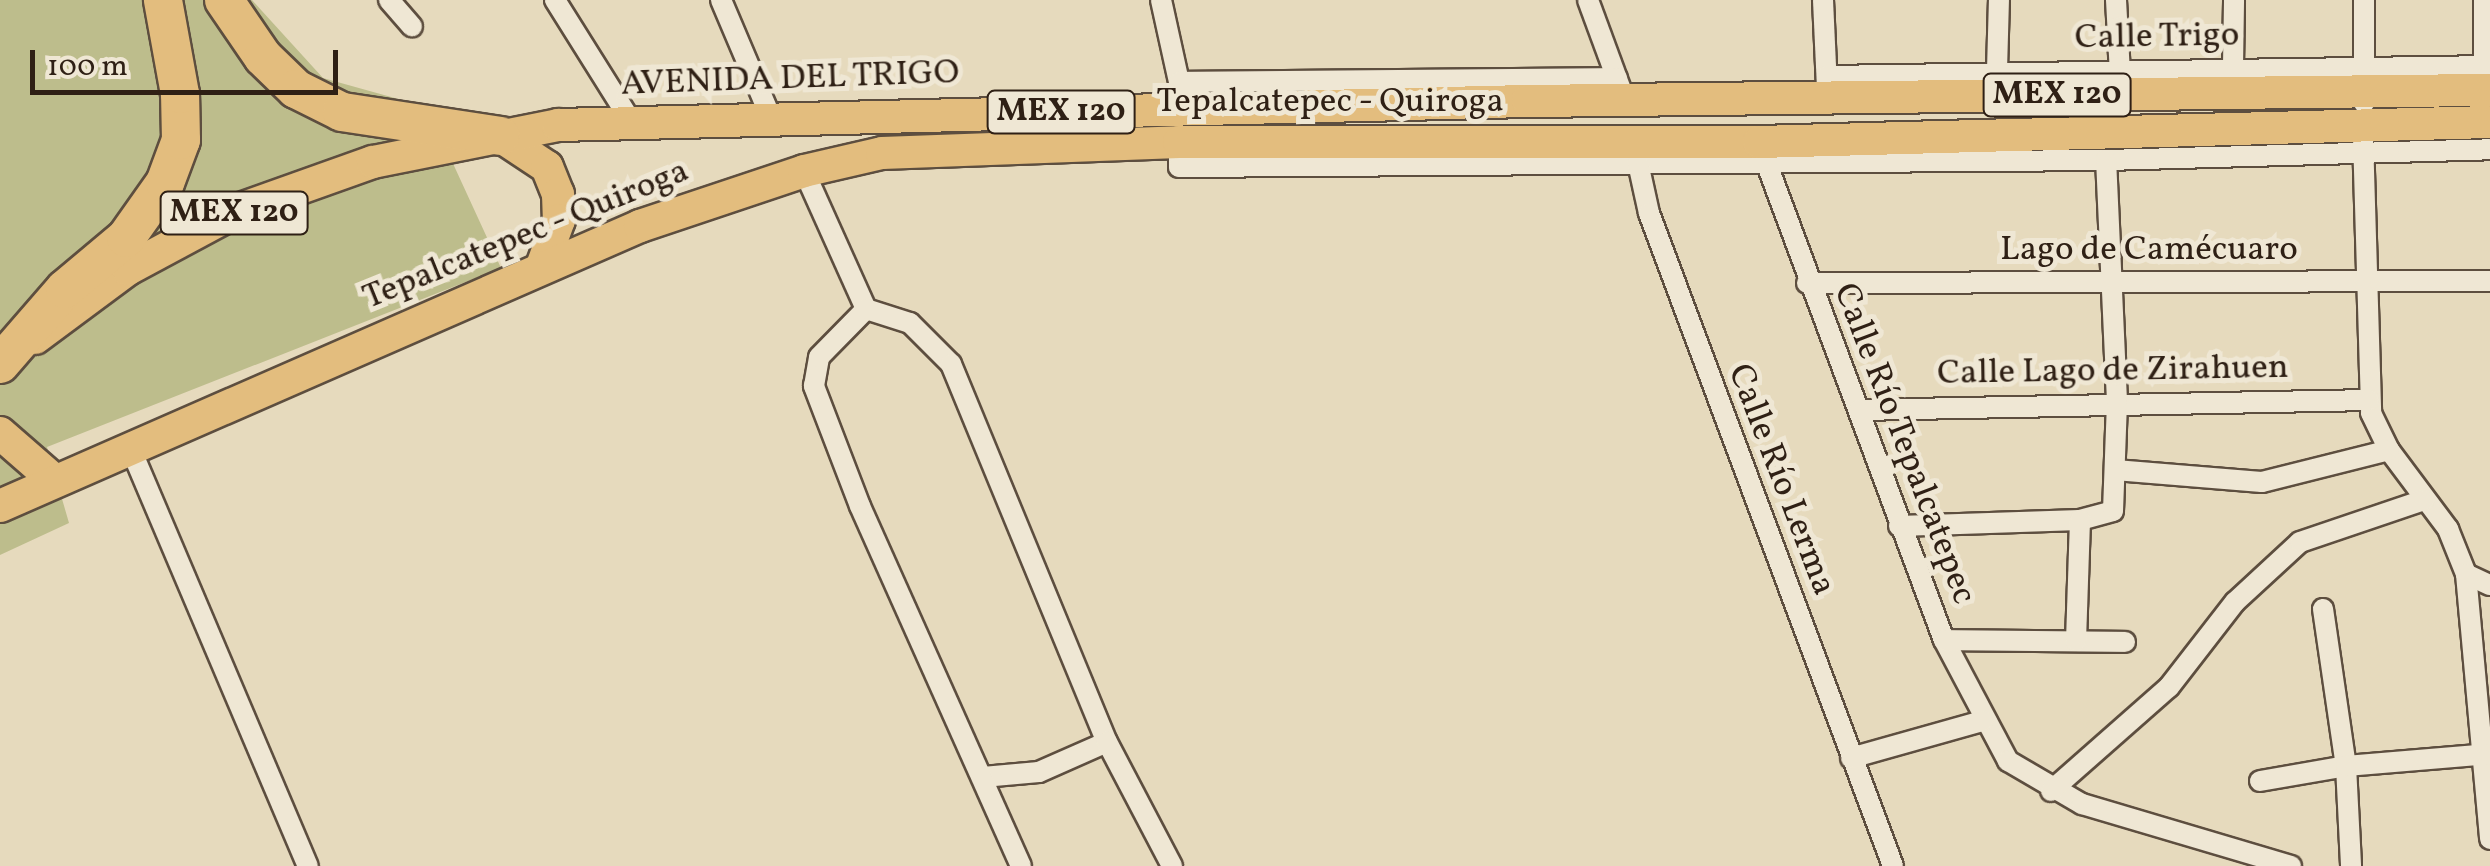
<!DOCTYPE html>
<meta charset="utf-8">
<style>
body{margin:0}
#map{position:relative;width:2490px;height:866px;overflow:hidden;background:#e6dabd;font-family:Vollkorn,serif}
div>[style]{position:absolute}
.green>*{inset:0;background:#bdbd8c}
.roads{filter:drop-shadow(2px 0 #5d4e3f) drop-shadow(-2px 0 #5d4e3f) drop-shadow(0 2px #5d4e3f) drop-shadow(0 -2px #5d4e3f)}
.minor>*{height:20px;margin:-10px;padding:0 10px;transform-origin:10px;border-radius:10px;background:#efe7d4}
.primary>*{height:32px;margin:-16px;padding:0 16px;transform-origin:16px;border-radius:16px;background:#e3bd7e}
.motorway>*{height:38px;margin:-19px;padding:0 19px;transform-origin:19px;border-radius:19px;background:#e3bd7e}
span{translate:-50% -50%;white-space:nowrap;text-align:center;line-height:1.15;-webkit-text-stroke:10px #efe7d4;paint-order:stroke}
.shield-label span{padding:2px 8px;background:#efe7d4;border:2px solid;border-radius:8px;-webkit-text-stroke-width:0}
.shield-label{font-size:32px;color:#2f2015;font-weight:700}
.street-label{font-size:35px;color:#2f2015}
.scale{position:absolute;left:30px;top:50px;width:308px;height:45px;box-sizing:border-box;border:5px solid #2f2015;border-top:0;padding-left:12px;font-size:30px;line-height:35px;white-space:nowrap;color:#2f2015;-webkit-text-stroke:8px #efe7d4;paint-order:stroke}
</style>
<div id="map">
<div class="green">
<div style="clip-path:polygon(0 0,252px 0,323px 78px,427px 107px,501px 268px,47px 447px,69px 523px,0 555px)"></div>
</div>
<div class="roads">
<div class="minor">
<div style="left:389px;top:0;width:35px;rotate:49deg"></div>
<div style="left:555px;top:0;width:149px;rotate:57.9deg"></div>
<div style="left:721px;top:0;width:128px;rotate:67deg"></div>
<div style="left:1161px;top:0;width:93px;rotate:77.6deg"></div>
<div style="left:1588px;top:0;width:93px;rotate:69.8deg"></div>
<div style="left:1823px;top:0;width:88px;rotate:87.4deg"></div>
<div style="left:2116px;top:0;width:73px;rotate:86.9deg"></div>
<div style="left:2364px;top:0;width:103px;rotate:90deg"></div>
<div style="left:2484px;top:0;width:66px;rotate:90deg"></div>
<div style="left:2233px;top:66px;width:66px;rotate:-89.1deg"></div>
<div style="left:1997px;top:70px;width:70px;rotate:-88.4deg"></div>
<div style="left:1827px;top:76px;width:663px;rotate:-0.86deg"></div>
<div style="left:1179px;top:82px;width:438px;rotate:-0.5deg"></div>
<div style="left:2363px;top:137px;width:276px;rotate:88.3deg"></div>
<div style="left:2371px;top:413px;width:41px;rotate:64.1deg"></div>
<div style="left:2389px;top:450px;width:99px;rotate:53.2deg"></div>
<div style="left:2448px;top:529px;width:48px;rotate:68.2deg"></div>
<div style="left:2466px;top:574px;width:266px;rotate:84.8deg"></div>
<div style="left:1179px;top:142px;width:25px;rotate:90deg"></div>
<div style="left:1179px;top:167px;width:927px;rotate:-0.43deg"></div>
<div style="left:2106px;top:160px;width:384px;rotate:-1.6deg"></div>
<div style="left:1762px;top:151px;width:522px;rotate:69.59deg"></div>
<div style="left:1944px;top:640px;width:137px;rotate:62.1deg"></div>
<div style="left:2008px;top:761px;width:86px;rotate:30.2deg"></div>
<div style="left:2082px;top:804px;width:218px;rotate:16.5deg"></div>
<div style="left:1638px;top:163px;width:51px;rotate:77.6deg"></div>
<div style="left:1649px;top:213px;width:697px;rotate:69.51deg"></div>
<div style="left:804px;top:171px;width:151px;rotate:65.8deg"></div>
<div style="left:1807px;top:283px;width:683px;rotate:-0.17deg"></div>
<div style="left:1859px;top:410px;width:510px;rotate:-1.12deg"></div>
<div style="left:130px;top:447px;width:455px;rotate:67deg"></div>
<div style="left:2115px;top:470px;width:147px;rotate:4.7deg"></div>
<div style="left:2262px;top:482px;width:131px;rotate:-14.1deg"></div>
<div style="left:1899px;top:526px;width:181px;rotate:-1.9deg"></div>
<div style="left:2080px;top:520px;width:34px;rotate:-15deg"></div>
<div style="left:2113px;top:511px;width:110px;rotate:-87.9deg"></div>
<div style="left:2117px;top:401px;width:241px;rotate:-92.6deg"></div>
<div style="left:2466px;top:574px;width:26px;rotate:25deg"></div>
<div style="left:2323px;top:609px;width:159px;rotate:81.7deg"></div>
<div style="left:2346px;top:766px;width:100px;rotate:87.1deg"></div>
<div style="left:1944px;top:640px;width:181px;rotate:0.6deg"></div>
<div style="left:2076px;top:641px;width:121px;rotate:-88.1deg"></div>
<div style="left:1851px;top:758px;width:137px;rotate:-15.7deg"></div>
<div style="left:983px;top:777px;width:56px;rotate:-5.1deg"></div>
<div style="left:1039px;top:772px;width:74px;rotate:-23.8deg"></div>
<div style="left:2260px;top:781px;width:87px;rotate:-9.9deg"></div>
<div style="left:2346px;top:766px;width:144px;rotate:-4.8deg"></div>
<div style="left:2051px;top:791px;width:157px;rotate:-41.4deg"></div>
<div style="left:2169px;top:687px;width:108px;rotate:-52.2deg"></div>
<div style="left:2235px;top:602px;width:88px;rotate:-42.7deg"></div>
<div style="left:2300px;top:542px;width:131px;rotate:-18.7deg"></div>
<div style="left:1021px;top:866px;width:394px;rotate:-114.1deg"></div>
<div style="left:860px;top:506px;width:129px;rotate:-111deg"></div>
<div style="left:814px;top:386px;width:29px;rotate:-80deg"></div>
<div style="left:819px;top:357px;width:67px;rotate:-45.6deg"></div>
<div style="left:866px;top:309px;width:46px;rotate:17.7deg"></div>
<div style="left:910px;top:323px;width:58px;rotate:45deg"></div>
<div style="left:951px;top:364px;width:409px;rotate:67.6deg"></div>
<div style="left:1107px;top:742px;width:140px;rotate:62.3deg"></div>
</div>
<div class="primary">
<div style="left:500px;top:136px;width:56px;rotate:33.4deg"></div>
<div style="left:547px;top:167px;width:29px;rotate:68deg"></div>
<div style="left:558px;top:194px;width:26px;rotate:88deg"></div>
<div style="left:559px;top:220px;width:49px;rotate:110.3deg"></div>
<div style="left:35px;top:338px;width:116px;rotate:-36.6deg"></div>
<div style="left:128px;top:269px;width:125px;rotate:-28.2deg"></div>
<div style="left:238px;top:210px;width:143px;rotate:-19.6deg"></div>
<div style="left:373px;top:162px;width:189px;rotate:-11.3deg"></div>
<div style="left:558px;top:125px;width:970px;rotate:-1.42deg"></div>
<div style="left:1528px;top:101px;width:962px;rotate:-0.66deg"></div>
<div style="left:0;top:433px;width:73px;rotate:41.1deg"></div>
<div style="left:0;top:506px;width:699px;rotate:-23.63deg"></div>
<div style="left:640px;top:226px;width:173px;rotate:-18.5deg"></div>
<div style="left:804px;top:171px;width:80px;rotate:-13deg"></div>
<div style="left:882px;top:153px;width:297px;rotate:-2.1deg"></div>
<div style="left:1179px;top:142px;width:580px"></div>
<div style="left:1759px;top:142px;width:731px;rotate:-1.57deg"></div>
</div>
<div class="motorway">
<div style="left:224px;top:0;width:69px;rotate:55.6deg"></div>
<div style="left:263px;top:57px;width:46px;rotate:44.1deg"></div>
<div style="left:296px;top:89px;width:51px;rotate:26.6deg"></div>
<div style="left:342px;top:112px;width:160px;rotate:8.6deg"></div>
<div style="left:0;top:364px;width:99px;rotate:-49.1deg"></div>
<div style="left:65px;top:289px;width:80px;rotate:-39.9deg"></div>
<div style="left:126px;top:238px;width:67px;rotate:-54.7deg"></div>
<div style="left:165px;top:183px;width:46px;rotate:-69.6deg"></div>
<div style="left:181px;top:140px;width:46px;rotate:-91.2deg"></div>
<div style="left:180px;top:94px;width:96px;rotate:-100.3deg"></div>
</div>
</div>
<div class="shield-label">
<span style="left:2057px;top:95px">MEX 120</span>
<span style="left:1061px;top:112px">MEX 120</span>
<span style="left:234px;top:213px">MEX 120</span>
</div>
<div class="street-label">
<span style="left:2157px;top:37px;rotate:-1deg">Calle Trigo</span>
<span style="left:790px;top:79px;rotate:-2deg">AVENIDA DEL TRIGO</span>
<span style="left:1330px;top:102px">Tepalcatepec - Quiroga</span>
<span style="left:526px;top:235px;rotate:-22deg">Tepalcatepec - Quiroga</span>
<span style="left:2149px;top:250px">Lago de Camécuaro</span>
<span style="left:2113px;top:371px;rotate:-1deg">Calle Lago de Zirahuen</span>
<span style="left:1904px;top:444px;rotate:69deg">Calle Río Tepalcatepec</span>
<span style="left:1781px;top:480px;rotate:69deg">Calle Río Lerma</span>
</div>
<div class="scale">100 m</div>
</div>
